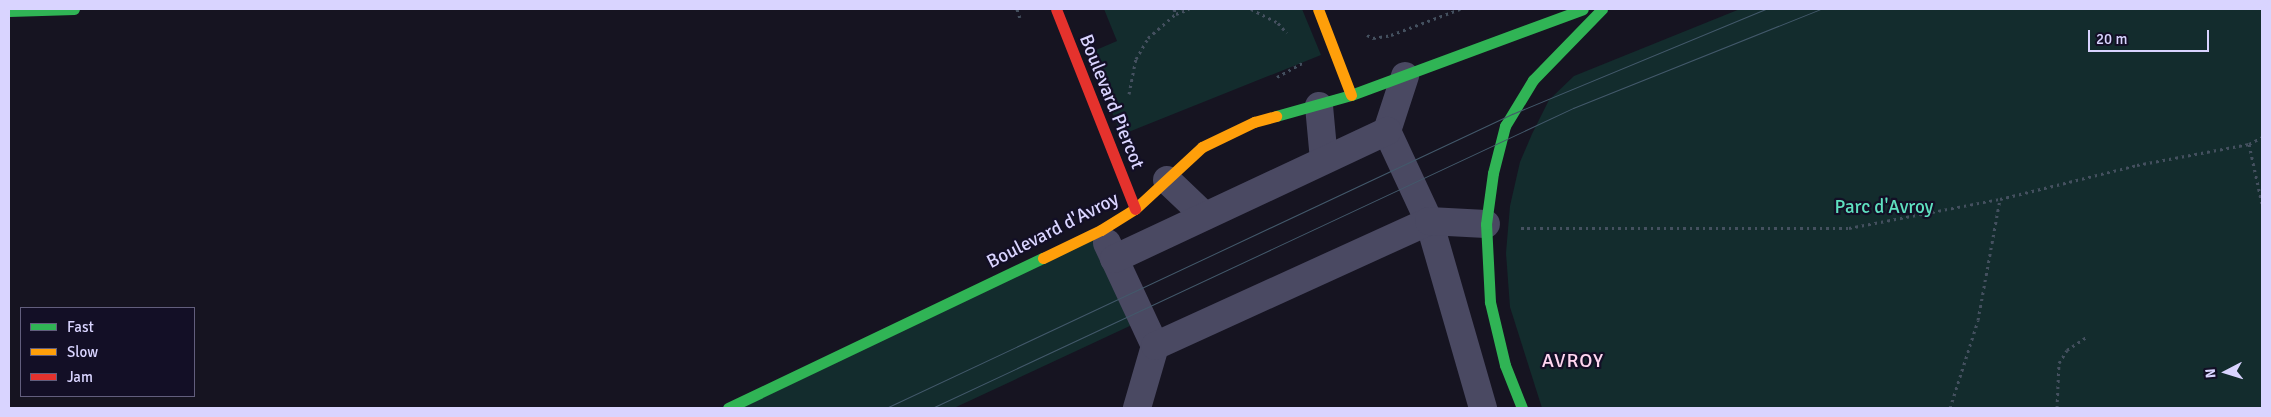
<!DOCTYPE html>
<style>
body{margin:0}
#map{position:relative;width:2271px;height:417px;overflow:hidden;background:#161421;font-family:Signika,sans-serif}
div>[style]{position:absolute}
.green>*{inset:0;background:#132c2d}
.path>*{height:3px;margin-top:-1.5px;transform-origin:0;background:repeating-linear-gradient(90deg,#44505f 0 2.5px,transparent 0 6.5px)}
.street>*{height:28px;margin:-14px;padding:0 14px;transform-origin:14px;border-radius:14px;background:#4a4962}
.fast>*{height:11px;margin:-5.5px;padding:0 5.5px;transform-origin:5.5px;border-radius:5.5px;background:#30b455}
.slow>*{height:11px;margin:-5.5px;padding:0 5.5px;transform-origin:5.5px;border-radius:5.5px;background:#ff9f0a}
.jam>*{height:11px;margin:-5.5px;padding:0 5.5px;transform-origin:5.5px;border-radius:5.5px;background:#e5322d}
.tram>*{height:1px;margin:-0.5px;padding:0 0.5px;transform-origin:0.5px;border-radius:0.5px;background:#43596b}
span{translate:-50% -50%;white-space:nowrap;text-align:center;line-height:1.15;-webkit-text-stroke:4.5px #130f26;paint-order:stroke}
.street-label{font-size:19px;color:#d9d4ff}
.park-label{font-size:19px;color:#5fe0c0}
.neighbourhood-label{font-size:20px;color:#ffd6f0;letter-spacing:1px}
.frame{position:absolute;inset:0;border:10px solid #d9d4ff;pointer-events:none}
.legend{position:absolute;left:20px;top:307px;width:175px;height:90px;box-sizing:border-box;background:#130f26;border:1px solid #625e7d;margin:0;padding:6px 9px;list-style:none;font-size:15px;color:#d9d4ff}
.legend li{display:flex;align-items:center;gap:10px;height:25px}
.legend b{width:25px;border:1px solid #625e7d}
.north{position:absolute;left:2201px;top:347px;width:50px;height:50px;-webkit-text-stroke:4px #130f26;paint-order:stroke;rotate:265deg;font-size:14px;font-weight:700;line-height:20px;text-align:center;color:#d9d4ff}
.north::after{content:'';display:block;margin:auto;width:18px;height:22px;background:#d9d4ff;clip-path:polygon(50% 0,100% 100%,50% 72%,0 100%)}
.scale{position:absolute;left:2088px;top:30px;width:121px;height:22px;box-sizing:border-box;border:2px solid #d9d4ff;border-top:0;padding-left:6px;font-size:15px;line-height:18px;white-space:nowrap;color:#d9d4ff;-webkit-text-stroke:4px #130f26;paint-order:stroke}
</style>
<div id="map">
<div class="green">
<div style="clip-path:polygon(1104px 9px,1302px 9px,1321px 55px,1121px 135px,1089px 53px,1117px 41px)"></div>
<div style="clip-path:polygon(1740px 9px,2262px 9px,2262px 408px,1542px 408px,1510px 307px,1506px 253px,1510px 206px,1520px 162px,1532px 134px,1549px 100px,1574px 76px)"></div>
<div style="clip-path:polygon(1093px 239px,1134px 324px,954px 408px,741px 408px)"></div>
</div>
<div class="path">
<div style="left:1017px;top:9px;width:9px;rotate:72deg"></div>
<div style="left:1174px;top:9px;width:5px;rotate:68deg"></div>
<div style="left:1251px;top:9px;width:30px;rotate:27deg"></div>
<div style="left:1278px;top:23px;width:13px;rotate:48deg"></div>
<div style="left:1367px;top:35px;width:7px;rotate:27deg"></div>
<div style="left:1373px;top:38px;width:18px;rotate:-9deg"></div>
<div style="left:1391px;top:35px;width:74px;rotate:-20.6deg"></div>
<div style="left:1277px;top:77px;width:29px;rotate:-29deg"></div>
<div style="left:1129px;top:94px;width:36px;rotate:-79deg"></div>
<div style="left:1136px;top:59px;width:24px;rotate:-60deg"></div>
<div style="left:1148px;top:38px;width:37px;rotate:-41deg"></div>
<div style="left:1176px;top:14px;width:14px;rotate:-21deg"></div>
<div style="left:2249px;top:144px;width:61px;rotate:77.8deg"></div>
<div style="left:1521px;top:228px;width:328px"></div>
<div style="left:1849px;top:228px;width:154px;rotate:-10.9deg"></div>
<div style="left:2000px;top:199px;width:141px;rotate:-13.9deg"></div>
<div style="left:2137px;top:165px;width:114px;rotate:-10.6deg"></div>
<div style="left:2249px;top:144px;width:15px;rotate:-28deg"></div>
<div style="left:1950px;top:408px;width:92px;rotate:-72.3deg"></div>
<div style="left:1978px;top:320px;width:123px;rotate:-79.7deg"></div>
<div style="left:2057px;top:408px;width:45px;rotate:-87.5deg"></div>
<div style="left:2059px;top:363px;width:15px;rotate:-58deg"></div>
<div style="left:2067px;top:350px;width:23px;rotate:-34deg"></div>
</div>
<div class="street">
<div style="left:1405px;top:76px;width:58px;rotate:108.1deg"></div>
<div style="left:1387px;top:131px;width:99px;rotate:65deg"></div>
<div style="left:1429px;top:221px;width:195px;rotate:73.9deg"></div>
<div style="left:1319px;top:106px;width:54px;rotate:84.7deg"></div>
<div style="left:1167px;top:180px;width:52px;rotate:43.5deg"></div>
<div style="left:1107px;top:243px;width:114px;rotate:65deg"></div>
<div style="left:1155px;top:346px;width:65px;rotate:106.2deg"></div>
<div style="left:1114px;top:259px;width:302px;rotate:-25.1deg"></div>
<div style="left:1155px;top:346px;width:301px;rotate:-24.5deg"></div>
<div style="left:1429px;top:221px;width:57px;rotate:3deg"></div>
</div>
<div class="fast">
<div style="left:9px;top:11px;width:65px;rotate:-1.8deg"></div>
<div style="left:1276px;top:116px;width:78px;rotate:-15.6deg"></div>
<div style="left:1351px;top:95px;width:247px;rotate:-20.3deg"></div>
<div style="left:728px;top:408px;width:349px;rotate:-25.5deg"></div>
<div style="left:1522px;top:408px;width:46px;rotate:-111.6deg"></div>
<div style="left:1505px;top:365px;width:65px;rotate:-103.4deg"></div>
<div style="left:1490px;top:302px;width:78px;rotate:-92.9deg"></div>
<div style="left:1486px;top:224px;width:51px;rotate:-82.2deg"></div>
<div style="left:1493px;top:173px;width:49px;rotate:-75.7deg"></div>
<div style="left:1505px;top:126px;width:54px;rotate:-58.7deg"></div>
<div style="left:1533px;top:80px;width:99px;rotate:-45.8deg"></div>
</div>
<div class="slow">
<div style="left:1318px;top:9px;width:92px;rotate:69deg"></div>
<div style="left:1043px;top:258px;width:64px;rotate:-25.8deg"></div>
<div style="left:1101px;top:230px;width:40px;rotate:-32deg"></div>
<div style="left:1135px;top:209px;width:91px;rotate:-42.8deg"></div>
<div style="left:1202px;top:147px;width:58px;rotate:-25.7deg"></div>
<div style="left:1254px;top:122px;width:23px;rotate:-15deg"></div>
</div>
<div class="jam">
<div style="left:1056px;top:9px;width:215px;rotate:68.4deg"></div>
</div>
<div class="tram">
<div style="left:886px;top:408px;width:692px;rotate:-25.16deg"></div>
<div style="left:1512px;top:114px;width:275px;rotate:-22.5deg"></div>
<div style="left:932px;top:408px;width:708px;rotate:-25.08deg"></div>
<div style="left:1573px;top:108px;width:267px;rotate:-21.8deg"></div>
</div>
<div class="street-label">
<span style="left:1111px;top:102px;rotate:68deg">Boulevard Piercot</span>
<span style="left:1053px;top:231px;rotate:-27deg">Boulevard d'Avroy</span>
</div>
<div class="park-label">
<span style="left:1884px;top:208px">Parc d'Avroy</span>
</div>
<div class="neighbourhood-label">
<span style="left:1573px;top:360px">AVROY</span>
</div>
<div class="frame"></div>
<ul class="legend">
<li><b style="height:6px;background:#30b455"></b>Fast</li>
<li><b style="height:6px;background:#ff9f0a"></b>Slow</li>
<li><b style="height:6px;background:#e5322d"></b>Jam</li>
</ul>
<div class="north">N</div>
<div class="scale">20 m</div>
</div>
